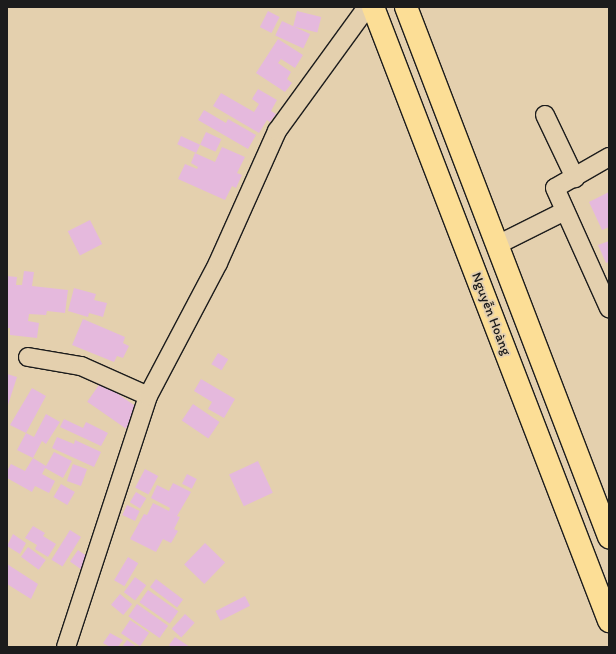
<!DOCTYPE html>
<meta charset="utf-8">
<style>
body{margin:0}
#map{position:relative;width:616px;height:654px;overflow:hidden;background:#e4d0ae;font-family:Itim,sans-serif}
div>[style]{position:absolute}
.building>*{inset:0;background:#e5b9dd;transform-origin:0 0}
.roads{filter:drop-shadow(1px 0 #1c1c1c) drop-shadow(-1px 0 #1c1c1c) drop-shadow(0 1px #1c1c1c) drop-shadow(0 -1px #1c1c1c)}
.minor>*{height:18px;margin:-9px;padding:0 9px;transform-origin:9px;border-radius:9px;background:#e4d0ae}
.highway>*{height:22px;margin:-11px;padding:0 11px;transform-origin:11px;border-radius:11px;background:#fcde96}
span{translate:-50% -50%;white-space:nowrap;text-align:center;line-height:1.15;-webkit-text-stroke:4px #e4d0ae;paint-order:stroke}
.street-label{font-size:14px;color:#1c1c1c}
.frame{position:absolute;inset:0;border:8px solid #1c1c1c;pointer-events:none}
</style>
<div id="map">
<div class="building">
<div style="left:268px;top:11px;width:13px;height:18px;rotate:27deg"></div>
<div style="left:297px;top:11px;width:25px;height:16px;rotate:14deg"></div>
<div style="left:282px;top:21px;width:31px;height:16px;rotate:25deg"></div>
<div style="clip-path:polygon(278px 39px,303px 55px,295px 68px,281px 59px,278px 63px,291px 72px,287px 79px,292px 83px,285px 92px,256px 73px)"></div>
<div style="clip-path:polygon(258px 89px,277px 100px,271px 111px,276px 114px,270px 122px,267px 120px,259px 133px,213px 106px,221px 93px,254px 112px,259px 104px,252px 99px)"></div>
<div style="clip-path:polygon(204px 110px,226px 123px,228px 119px,256px 135px,248px 149px,198px 120px)"></div>
<div style="left:206px;top:132px;width:17px;height:14px;rotate:25deg"></div>
<div style="left:181px;top:136px;width:21px;height:9px;rotate:25deg"></div>
<div style="clip-path:polygon(222px 147px,245px 157px,237px 173px,242px 175px,236px 188px,232px 186px,225px 200px,178px 179px,185px 164px,197px 169px,198px 167px,191px 163px,195px 153px,215px 162px)"></div>
<div style="clip-path:polygon(609px 192px,609px 227px,602px 230px,589px 202px)"></div>
<div style="left:90px;top:220px;width:27px;height:25px;rotate:63deg"></div>
<div style="clip-path:polygon(609px 241px,609px 262px,606px 263px,598px 245px)"></div>
<div style="clip-path:polygon(24px 271px,34px 272px,32px 286px,68px 290px,65px 313px,47px 311px,46px 315px,29px 314px,28px 321px,39px 323px,37px 338px,10px 335px,10px 328px,7px 328px,7px 276px,17px 277px,16px 285px,22px 285px)"></div>
<div style="clip-path:polygon(74px 288px,96px 294px,94px 300px,107px 303px,103px 317px,89px 313px,88px 317px,68px 311px)"></div>
<div style="clip-path:polygon(83px 319px,125px 337px,123px 343px,129px 346px,123px 358px,117px 356px,114px 362px,72px 345px)"></div>
<div style="left:218px;top:353px;width:12px;height:13px;rotate:31deg"></div>
<div style="clip-path:polygon(7px 374px,17px 377px,7px 408px)"></div>
<div style="clip-path:polygon(201px 379px,235px 399px,224px 418px,208px 409px,212px 402px,194px 391px)"></div>
<div style="left:101px;top:382px;width:47px;height:24px;rotate:35deg"></div>
<div style="clip-path:polygon(32px 388px,46px 396px,26px 433px,34px 437px,46px 414px,60px 422px,46px 444px,42px 441px,33px 458px,46px 466px,54px 452px,72px 461px,63px 478px,45px 468px,42px 474px,55px 481px,49px 493px,35px 486px,32px 492px,7px 478px,7px 471px,11px 464px,25px 471px,33px 458px,17px 450px,26px 433px,10px 425px)"></div>
<div style="left:193px;top:404px;width:32px;height:20px;rotate:34deg"></div>
<div style="clip-path:polygon(64px 419px,83px 428px,86px 422px,108px 433px,101px 446px,60px 427px)"></div>
<div style="clip-path:polygon(57px 437px,74px 444px,75px 440px,101px 452px,94px 467px,52px 448px)"></div>
<div style="left:258px;top:461px;width:35px;height:32px;rotate:65deg"></div>
<div style="left:73px;top:464px;width:15px;height:18px;rotate:20deg"></div>
<div style="left:145px;top:469px;width:15px;height:21px;rotate:28deg"></div>
<div style="left:187px;top:474px;width:11px;height:11px;rotate:27deg"></div>
<div style="clip-path:polygon(173px 483px,191px 492px,177px 516px,180px 517px,174px 529px,178px 531px,171px 543px,163px 539px,156px 552px,130px 539px,144px 514px,147px 515px,153px 503px,169px 511px,170px 508px,151px 498px,157px 485px,169px 491px)"></div>
<div style="left:61px;top:484px;width:16px;height:15px;rotate:30deg"></div>
<div style="left:136px;top:492px;width:12px;height:12px;rotate:31deg"></div>
<div style="left:127px;top:505px;width:14px;height:11px;rotate:25deg"></div>
<div style="clip-path:polygon(33px 526px,45px 533px,43px 536px,56px 544px,48px 557px,35px 549px,37px 545px,25px 538px)"></div>
<div style="left:70px;top:530px;width:13px;height:35px;rotate:32deg"></div>
<div style="clip-path:polygon(13px 534px,26px 543px,20px 554px,7px 546px)"></div>
<div style="left:205px;top:543px;width:28px;height:30px;rotate:44deg"></div>
<div style="left:28px;top:547px;width:22px;height:12px;rotate:36deg"></div>
<div style="left:78px;top:550px;width:16px;height:14px;rotate:35deg"></div>
<div style="left:128px;top:557px;width:12px;height:27px;rotate:31deg"></div>
<div style="clip-path:polygon(7px 564px,38px 584px,31px 599px,7px 584px)"></div>
<div style="left:135px;top:577px;width:14px;height:19px;rotate:36deg"></div>
<div style="left:156px;top:579px;width:34px;height:10px;rotate:37deg"></div>
<div style="left:148px;top:590px;width:37px;height:15px;rotate:35deg"></div>
<div style="left:120px;top:594px;width:16px;height:14px;rotate:40deg"></div>
<div style="left:245px;top:596px;width:11px;height:33px;rotate:63deg"></div>
<div style="left:137px;top:604px;width:38px;height:15px;rotate:35deg"></div>
<div style="left:185px;top:614px;width:13px;height:20px;rotate:42deg"></div>
<div style="left:130px;top:620px;width:23px;height:16px;rotate:34deg"></div>
<div style="clip-path:polygon(110px 633px,123px 640px,118px 647px,110px 647px,103px 643px)"></div>
<div style="clip-path:polygon(175px 637px,190px 647px,171px 647px,169px 645px)"></div>
<div style="clip-path:polygon(127px 640px,137px 647px,122px 647px)"></div>
</div>
<div class="roads">
<div class="minor">
<div style="left:545px;top:115px;width:70px;rotate:64.5deg"></div>
<div style="left:609px;top:157px;width:62px;rotate:150.1deg"></div>
<div style="left:555px;top:188px;width:132px;rotate:65.8deg"></div>
<div style="left:497px;top:245px;width:76px;rotate:-26.6deg"></div>
<div style="left:28px;top:357px;width:54px;rotate:9.6deg"></div>
<div style="left:81px;top:366px;width:73px;rotate:24.1deg"></div>
<div style="left:66px;top:647px;width:264px;rotate:-71.9deg"></div>
<div style="left:148px;top:396px;width:150px;rotate:-62.2deg"></div>
<div style="left:218px;top:263px;width:145px;rotate:-65.9deg"></div>
<div style="left:277px;top:131px;width:153px;rotate:-54deg"></div>
</div>
<div class="highway">
<div style="left:373px;top:7px;width:658px;rotate:68.97deg"></div>
<div style="left:406px;top:7px;width:568px;rotate:69.04deg"></div>
</div>
</div>
<div class="street-label">
<span style="left:491px;top:314px;rotate:69deg">Nguyễn Hoàng</span>
</div>
<div class="frame"></div>
</div>
